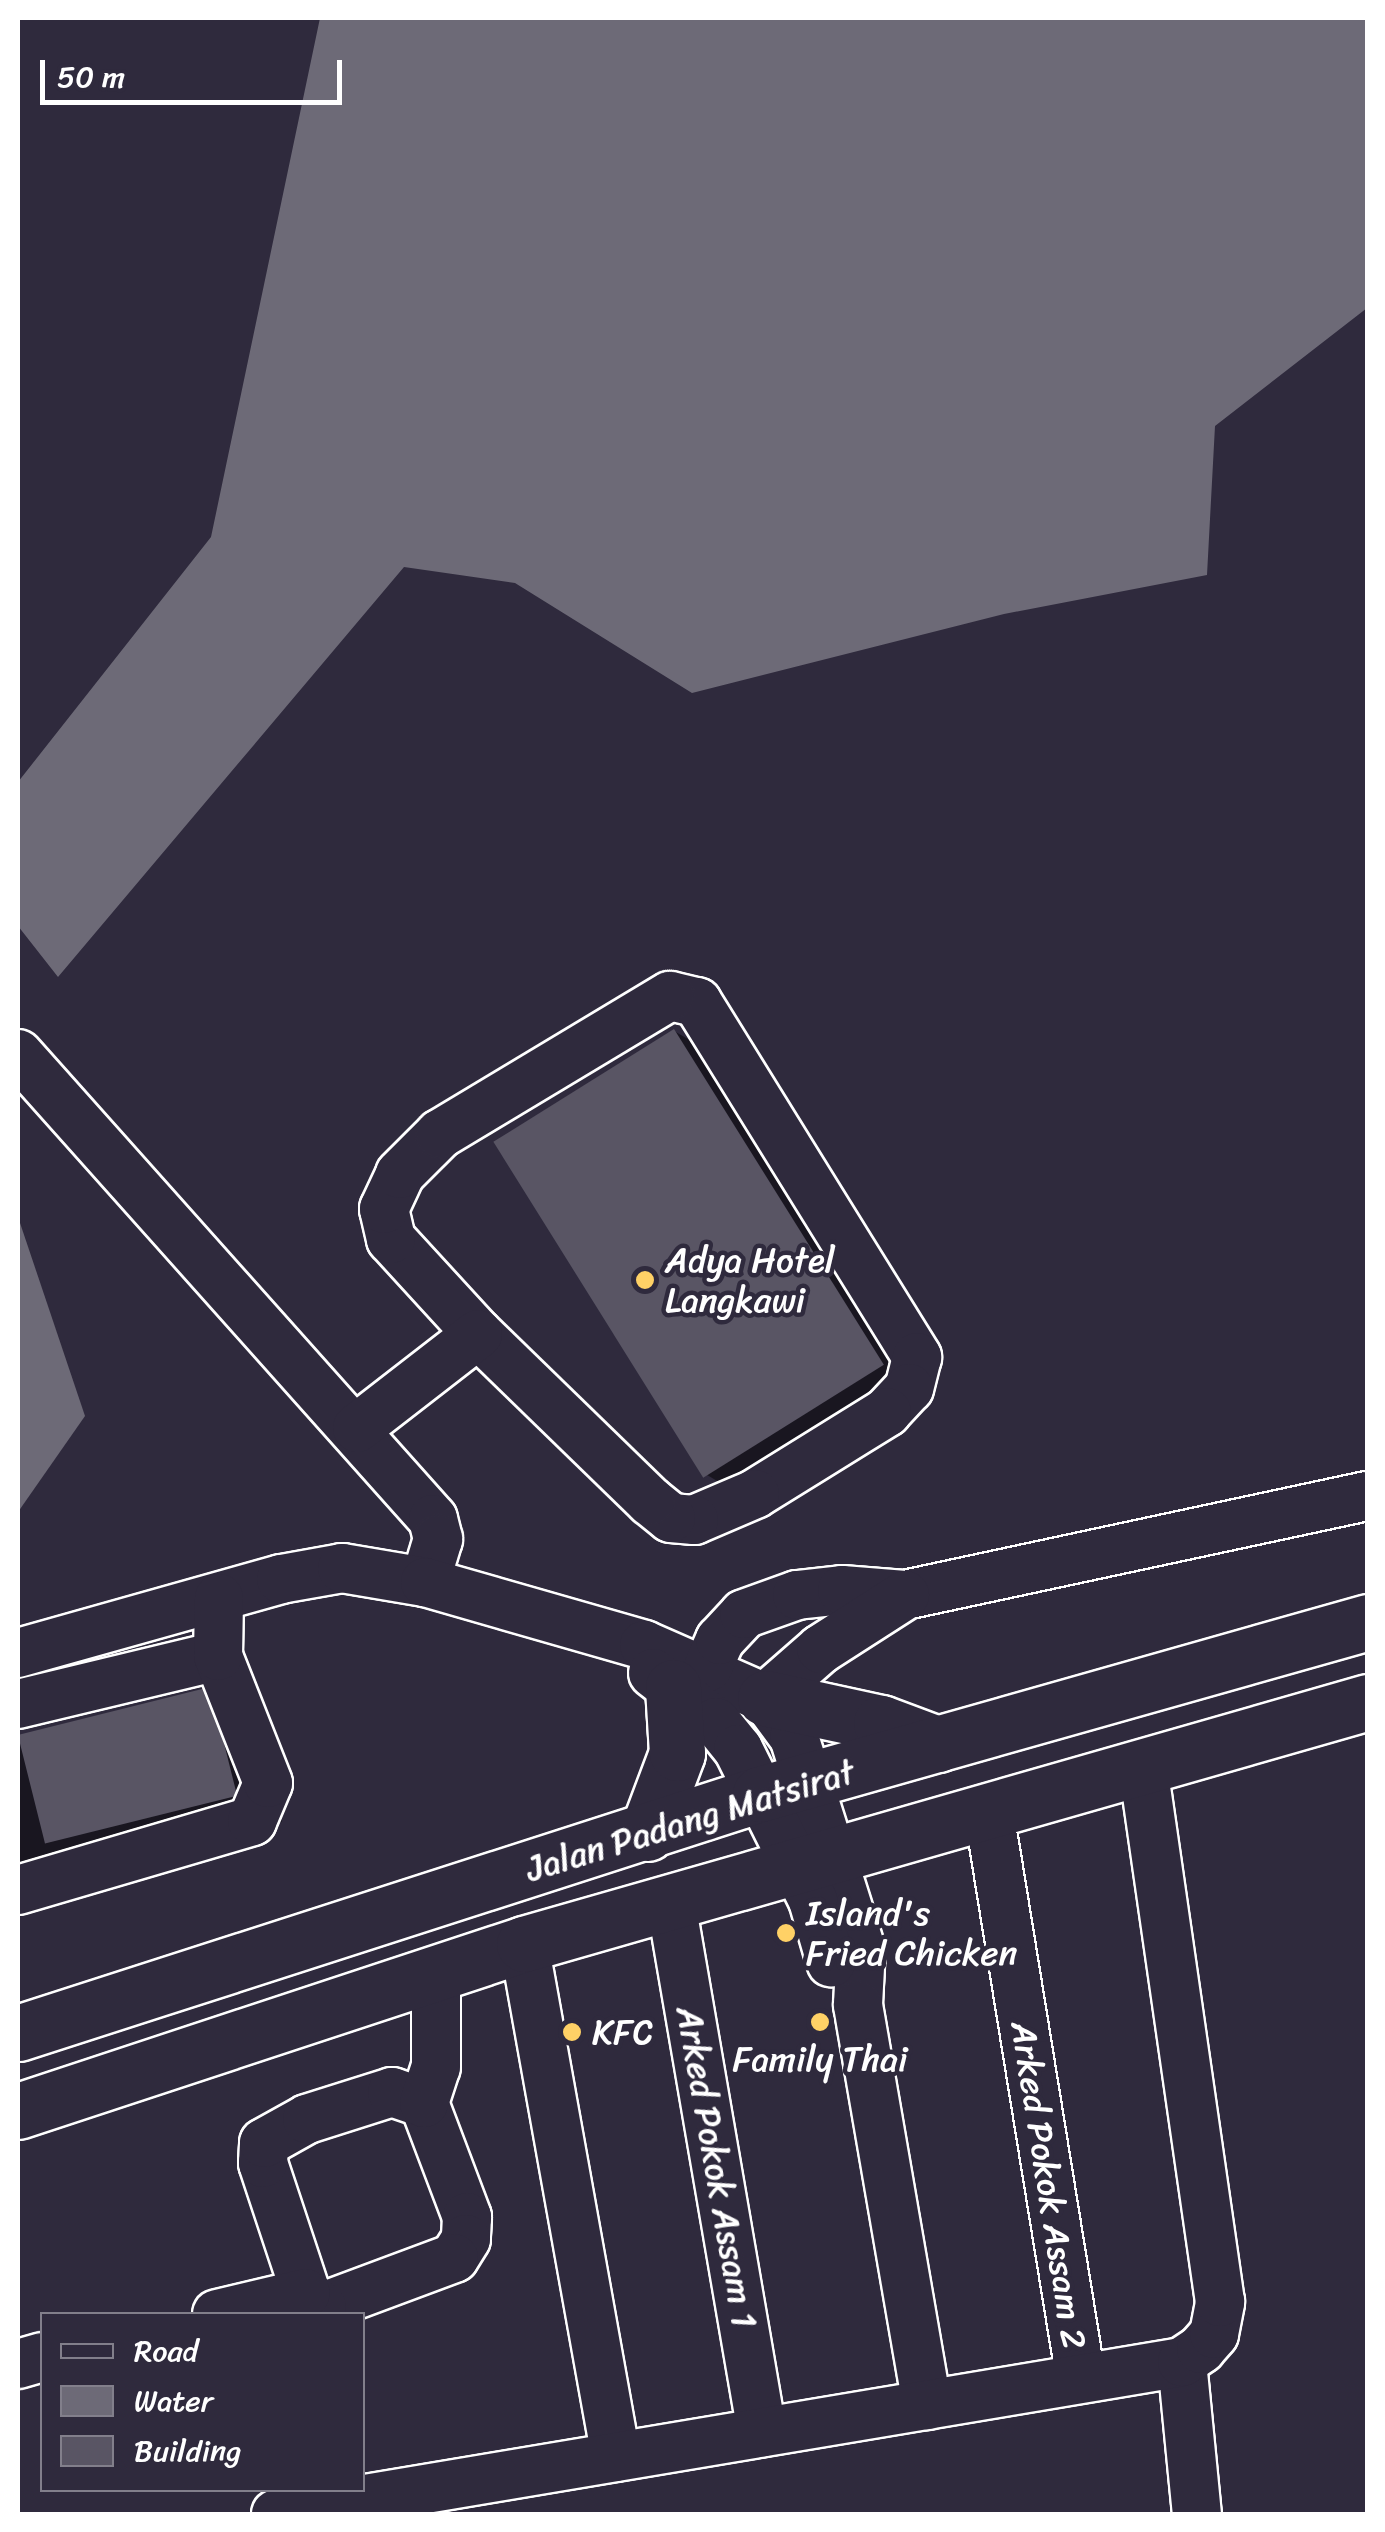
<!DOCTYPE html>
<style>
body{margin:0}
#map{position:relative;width:1385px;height:2532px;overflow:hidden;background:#2f2a3d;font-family:Sriracha,sans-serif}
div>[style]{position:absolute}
.water>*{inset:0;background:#6d6a77}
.shadow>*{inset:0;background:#0007}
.building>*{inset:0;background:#595564;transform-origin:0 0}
.roads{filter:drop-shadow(2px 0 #fff) drop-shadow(-2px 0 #fff) drop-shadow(0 2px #fff) drop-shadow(0 -2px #fff)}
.minor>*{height:48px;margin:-24px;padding:0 24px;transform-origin:24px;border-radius:24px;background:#2f2a3d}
.major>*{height:55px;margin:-27.5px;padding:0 27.5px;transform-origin:27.5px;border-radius:27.5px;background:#2f2a3d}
.dots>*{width:28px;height:28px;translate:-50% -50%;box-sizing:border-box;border:5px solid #2f2a3d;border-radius:50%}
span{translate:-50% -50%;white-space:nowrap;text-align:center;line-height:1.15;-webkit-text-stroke:9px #2f2a3d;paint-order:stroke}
.poi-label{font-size:35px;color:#fff}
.left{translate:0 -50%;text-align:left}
.street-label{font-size:35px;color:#fff}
.frame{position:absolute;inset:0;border:20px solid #fff;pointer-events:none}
.legend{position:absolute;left:40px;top:2312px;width:325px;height:180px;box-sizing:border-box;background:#2f2a3d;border:2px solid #827f8b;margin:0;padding:12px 18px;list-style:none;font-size:30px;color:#fff}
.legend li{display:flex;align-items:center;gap:20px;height:50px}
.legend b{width:50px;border:2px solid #827f8b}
.scale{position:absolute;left:40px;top:60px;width:302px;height:45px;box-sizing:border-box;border:5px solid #fff;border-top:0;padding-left:12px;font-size:30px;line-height:35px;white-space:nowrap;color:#fff;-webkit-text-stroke:8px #2f2a3d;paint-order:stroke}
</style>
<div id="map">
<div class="water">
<div style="clip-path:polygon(320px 18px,1367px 18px,1367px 308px,1215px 426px,1207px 575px,1004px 614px,692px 693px,515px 583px,404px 567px,58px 977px,18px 926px,18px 782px,211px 537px)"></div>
<div style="clip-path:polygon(18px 1217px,85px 1416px,18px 1512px)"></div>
</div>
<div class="shadow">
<div style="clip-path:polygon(674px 1031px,721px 1058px,930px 1391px,753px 1502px,707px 1475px)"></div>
<div style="clip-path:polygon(210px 1689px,256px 1716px,282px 1822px,18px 1888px,18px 1737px)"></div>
</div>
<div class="building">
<div style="left:674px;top:1029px;width:396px;height:213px;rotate:58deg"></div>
<div style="left:210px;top:1687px;width:112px;height:198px;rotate:76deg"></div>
</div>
<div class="roads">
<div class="minor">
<div style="left:670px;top:996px;width:28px;rotate:13deg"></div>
<div style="left:697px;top:1002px;width:418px;rotate:58.2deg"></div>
<div style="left:917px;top:1357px;width:32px;rotate:104deg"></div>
<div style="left:909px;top:1388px;width:33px;rotate:133deg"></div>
<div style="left:887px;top:1412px;width:155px;rotate:148.2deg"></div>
<div style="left:755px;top:1494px;width:66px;rotate:156.9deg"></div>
<div style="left:694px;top:1520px;width:23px;rotate:-175deg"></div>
<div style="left:671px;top:1518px;width:27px;rotate:-141deg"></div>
<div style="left:650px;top:1501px;width:240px;rotate:-135.8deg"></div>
<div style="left:478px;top:1334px;width:129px;rotate:-132.5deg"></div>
<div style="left:391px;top:1239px;width:31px;rotate:-103deg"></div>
<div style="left:384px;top:1209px;width:38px;rotate:-65deg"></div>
<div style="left:400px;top:1174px;width:57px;rotate:-45deg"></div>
<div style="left:440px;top:1134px;width:268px;rotate:-31deg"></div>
<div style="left:18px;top:1054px;width:623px;rotate:48.25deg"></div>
<div style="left:433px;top:1519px;width:21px;rotate:76deg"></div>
<div style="left:438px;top:1539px;width:45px;rotate:106.8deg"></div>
<div style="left:357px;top:1428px;width:153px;rotate:-37.8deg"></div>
<div style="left:18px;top:1653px;width:273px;rotate:-15.7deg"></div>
<div style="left:281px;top:1579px;width:62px;rotate:-10.2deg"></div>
<div style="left:342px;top:1568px;width:84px;rotate:9.6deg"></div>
<div style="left:425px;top:1582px;width:228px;rotate:16deg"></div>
<div style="left:644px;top:1645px;width:132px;rotate:23.7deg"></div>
<div style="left:765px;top:1698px;width:49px;rotate:53.4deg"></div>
<div style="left:794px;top:1737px;width:222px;rotate:72.5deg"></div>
<div style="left:861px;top:1949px;width:56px;rotate:93.1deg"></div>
<div style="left:858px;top:2005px;width:406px;rotate:80.2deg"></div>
<div style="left:708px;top:1667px;width:30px;rotate:-66deg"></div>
<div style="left:720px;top:1640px;width:35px;rotate:-47deg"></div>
<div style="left:744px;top:1614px;width:56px;rotate:-19.7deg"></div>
<div style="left:797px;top:1595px;width:45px;rotate:-6.3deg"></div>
<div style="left:842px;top:1590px;width:63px;rotate:4.5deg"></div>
<div style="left:905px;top:1595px;width:473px;rotate:-12.1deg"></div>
<div style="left:653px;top:1673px;width:80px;rotate:37.9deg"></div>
<div style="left:716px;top:1722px;width:35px;rotate:51deg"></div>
<div style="left:738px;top:1749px;width:169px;rotate:63.6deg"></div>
<div style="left:813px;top:1900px;width:65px;rotate:73.8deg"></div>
<div style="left:765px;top:1698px;width:74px;rotate:-41.2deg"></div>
<div style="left:821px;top:1649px;width:100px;rotate:-32.7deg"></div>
<div style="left:18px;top:1704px;width:206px;rotate:-13.5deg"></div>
<div style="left:989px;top:1813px;width:573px;rotate:80.77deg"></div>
<div style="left:18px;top:1890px;width:244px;rotate:-16.4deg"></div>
<div style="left:252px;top:1821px;width:41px;rotate:-67.2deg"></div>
<div style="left:268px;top:1783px;width:136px;rotate:-111.5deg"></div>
<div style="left:218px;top:1656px;width:58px;rotate:-89deg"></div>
<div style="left:671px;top:1903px;width:537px;rotate:80.24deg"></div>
<div style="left:524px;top:1944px;width:521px;rotate:79.83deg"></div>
<div style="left:424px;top:2103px;width:122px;rotate:69.3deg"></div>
<div style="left:467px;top:2217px;width:22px;rotate:93deg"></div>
<div style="left:466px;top:2239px;width:22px;rotate:122deg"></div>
<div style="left:454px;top:2258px;width:141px;rotate:159.6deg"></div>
<div style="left:322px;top:2307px;width:21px;rotate:-139deg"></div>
<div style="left:306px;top:2293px;width:137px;rotate:-108.3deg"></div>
<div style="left:263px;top:2163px;width:20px;rotate:-87deg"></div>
<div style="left:264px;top:2143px;width:49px;rotate:-29.2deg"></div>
<div style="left:307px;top:2119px;width:89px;rotate:-17.6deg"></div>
<div style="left:392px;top:2092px;width:34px;rotate:19deg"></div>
<div style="left:424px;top:2103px;width:38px;rotate:-72deg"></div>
<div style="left:436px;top:2067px;width:95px;rotate:-90deg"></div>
<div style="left:217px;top:2314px;width:91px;rotate:-13.3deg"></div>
<div style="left:1182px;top:2362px;width:153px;rotate:84.4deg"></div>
<div style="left:18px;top:2364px;width:25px;rotate:-16deg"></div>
<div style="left:276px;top:2514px;width:919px;rotate:-9.52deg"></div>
<div style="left:1182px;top:2362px;width:23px;rotate:-34deg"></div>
<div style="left:1201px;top:2349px;width:20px;rotate:-49deg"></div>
<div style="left:1214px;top:2334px;width:33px;rotate:-79deg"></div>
<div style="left:1220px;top:2302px;width:541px;rotate:-98.19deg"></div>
</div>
<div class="major">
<div style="left:765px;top:1698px;width:119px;rotate:12.2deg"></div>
<div style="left:881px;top:1723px;width:60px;rotate:20.6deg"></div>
<div style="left:647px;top:1833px;width:85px;rotate:-69.4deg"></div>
<div style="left:677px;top:1753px;width:66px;rotate:-93.5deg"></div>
<div style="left:18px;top:2033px;width:780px;rotate:-17.85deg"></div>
<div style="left:760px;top:1794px;width:632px;rotate:-15.8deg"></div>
<div style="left:18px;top:2111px;width:533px;rotate:-18.26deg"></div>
<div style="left:524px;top:1944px;width:878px;rotate:-16deg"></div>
</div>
</div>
<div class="dots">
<div style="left:645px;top:1280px;background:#ffd166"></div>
<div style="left:786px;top:1933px;background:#ffd166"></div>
<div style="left:820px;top:2022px;background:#ffd166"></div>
<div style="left:572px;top:2032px;background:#ffd166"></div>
</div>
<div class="poi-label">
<span class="left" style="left:665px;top:1280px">Adya Hotel<br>Langkawi</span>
<span class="left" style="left:806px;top:1933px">Island's<br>Fried Chicken</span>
<span class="left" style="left:592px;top:2032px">KFC</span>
<span style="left:820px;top:2059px">Family Thai</span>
</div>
<div class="street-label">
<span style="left:690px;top:1820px;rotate:-17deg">Jalan Padang Matsirat</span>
<span style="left:717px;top:2167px;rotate:80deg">Arked Pokok Assam 1</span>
<span style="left:1049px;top:2185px;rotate:81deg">Arked Pokok Assam 2</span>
</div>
<div class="frame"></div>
<ul class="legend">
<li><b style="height:12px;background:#2f2a3d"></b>Road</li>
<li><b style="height:28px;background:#6d6a77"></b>Water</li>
<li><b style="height:28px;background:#595564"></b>Building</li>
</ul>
<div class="scale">50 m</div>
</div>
